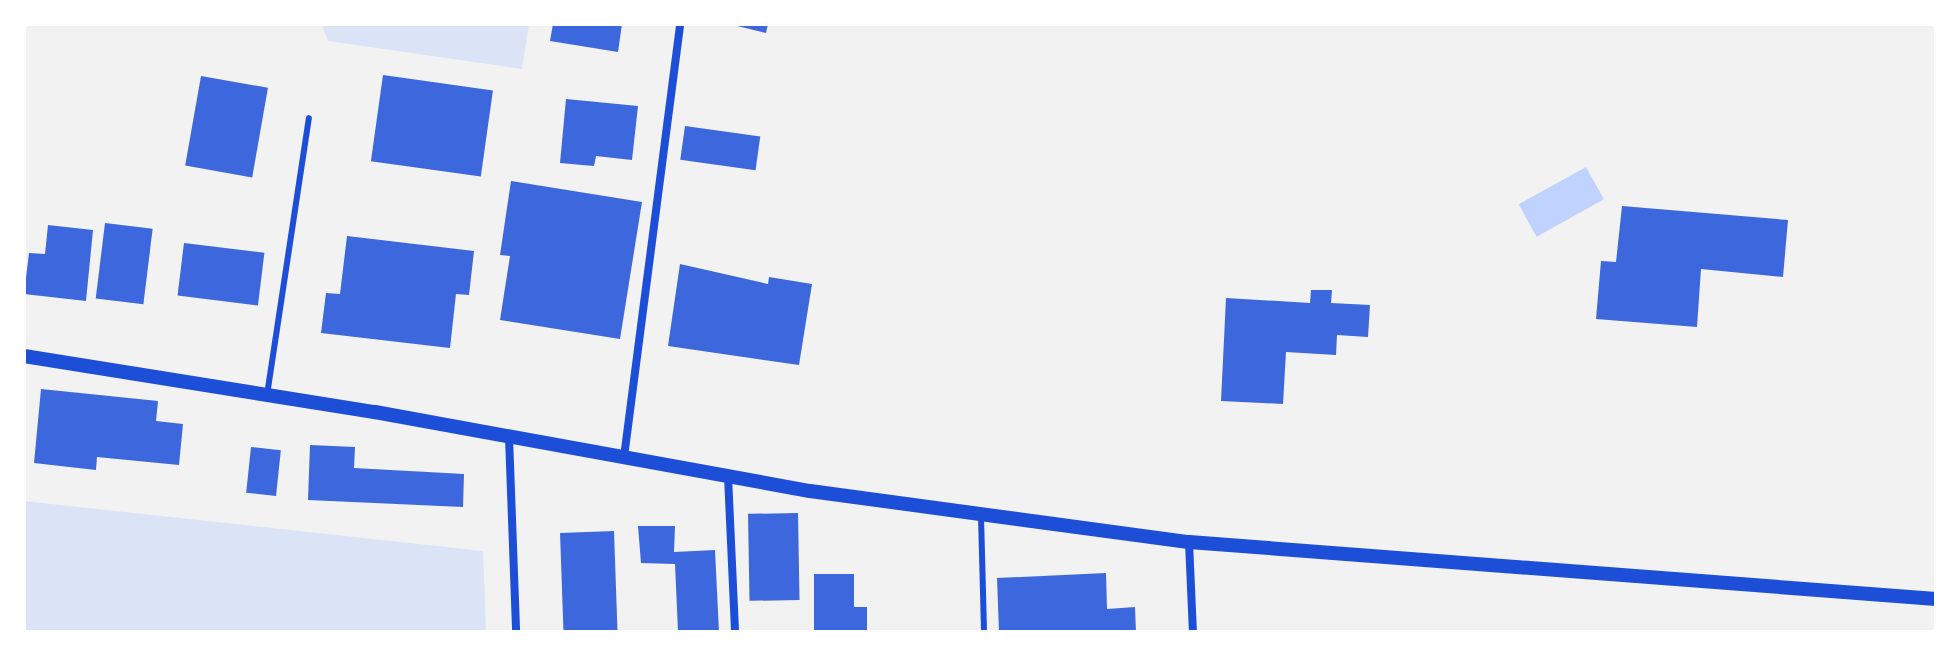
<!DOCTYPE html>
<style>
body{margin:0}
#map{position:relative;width:1960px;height:656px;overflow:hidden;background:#f2f2f2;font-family:"Varela Round",sans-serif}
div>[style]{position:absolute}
.green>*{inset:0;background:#dbe4f7}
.water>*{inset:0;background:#bfd3fe;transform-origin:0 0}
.building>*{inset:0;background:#3d67dc;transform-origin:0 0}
.service>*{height:6px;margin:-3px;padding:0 3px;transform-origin:3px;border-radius:3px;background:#1d4ed8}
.minor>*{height:8px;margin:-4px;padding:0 4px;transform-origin:4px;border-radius:4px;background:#1d4ed8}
.tertiary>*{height:14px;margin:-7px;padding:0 7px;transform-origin:7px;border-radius:7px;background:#1d4ed8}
span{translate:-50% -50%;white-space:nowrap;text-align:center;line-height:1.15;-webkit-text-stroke:8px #fff;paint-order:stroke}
.frame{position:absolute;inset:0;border:26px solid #fff;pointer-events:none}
</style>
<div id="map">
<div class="green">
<div style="clip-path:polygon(321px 24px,529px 24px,522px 69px,328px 41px)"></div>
<div style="clip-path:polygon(24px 501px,483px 551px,486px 632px,24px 632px)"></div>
</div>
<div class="water">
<div style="left:1586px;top:167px;width:37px;height:77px;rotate:61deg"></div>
</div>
<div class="building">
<div style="clip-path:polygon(553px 24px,622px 24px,618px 52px,550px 41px)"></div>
<div style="clip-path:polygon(729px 24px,768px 24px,766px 33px)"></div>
<div style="left:383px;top:75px;width:111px;height:87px;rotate:8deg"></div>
<div style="left:201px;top:76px;width:68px;height:91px;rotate:10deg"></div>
<div style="clip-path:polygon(566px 99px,638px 106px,632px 160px,596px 156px,594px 166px,560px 163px)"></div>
<div style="left:685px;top:126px;width:76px;height:34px;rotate:8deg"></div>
<div style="clip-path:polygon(511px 181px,642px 202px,620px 339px,500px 320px,510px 256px,500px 255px)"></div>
<div style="clip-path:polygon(1622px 206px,1788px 220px,1783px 277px,1701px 269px,1697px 327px,1596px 319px,1601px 261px,1616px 262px)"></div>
<div style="left:105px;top:223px;width:48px;height:76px;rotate:7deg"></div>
<div style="clip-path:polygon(48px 225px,93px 230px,86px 301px,24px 294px,29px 253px,45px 254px)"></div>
<div style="clip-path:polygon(347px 236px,474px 251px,469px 295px,456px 294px,450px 348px,321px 333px,326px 293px,340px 294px)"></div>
<div style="left:184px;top:243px;width:81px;height:53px;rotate:7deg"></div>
<div style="clip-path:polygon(680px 264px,768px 284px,769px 277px,812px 284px,799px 365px,668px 346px)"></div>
<div style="clip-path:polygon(1311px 290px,1332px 290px,1331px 303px,1370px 305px,1368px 337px,1337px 335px,1336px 355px,1286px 352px,1283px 404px,1221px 401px,1226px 298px,1310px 303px)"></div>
<div style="clip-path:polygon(41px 389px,158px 401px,156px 421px,183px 424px,179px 465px,97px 457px,96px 470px,34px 463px)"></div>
<div style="clip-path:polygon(310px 445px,355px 447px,354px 468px,464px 474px,463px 507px,308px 500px)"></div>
<div style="left:251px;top:447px;width:30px;height:46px;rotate:6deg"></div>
<div style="left:798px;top:513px;width:87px;height:50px;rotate:89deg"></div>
<div style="clip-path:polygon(638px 526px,675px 526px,674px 552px,715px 550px,719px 632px,678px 632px,675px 564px,641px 563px)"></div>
<div style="left:614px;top:531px;width:101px;height:54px;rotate:88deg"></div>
<div style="clip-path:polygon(1106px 573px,1107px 609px,1135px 607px,1136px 632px,999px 632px,997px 578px)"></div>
<div style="clip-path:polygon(814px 574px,854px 574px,854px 607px,867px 607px,867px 632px,814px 632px)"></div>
</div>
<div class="service">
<div style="left:267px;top:395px;width:280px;rotate:-81.4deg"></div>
<div style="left:981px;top:516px;width:116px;rotate:88.5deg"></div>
</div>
<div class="minor">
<div style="left:509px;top:437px;width:195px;rotate:87.9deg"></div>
<div style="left:624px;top:457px;width:437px;rotate:-82.6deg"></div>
<div style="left:728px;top:476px;width:156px;rotate:87.4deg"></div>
<div style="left:1189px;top:542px;width:90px;rotate:87.5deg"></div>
</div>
<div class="tertiary">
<div style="left:24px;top:356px;width:355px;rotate:9.1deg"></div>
<div style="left:375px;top:412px;width:442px;rotate:10.3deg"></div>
<div style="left:810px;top:491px;width:382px;rotate:7.7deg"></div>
<div style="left:1189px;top:542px;width:749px;rotate:4.36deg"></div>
</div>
<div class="frame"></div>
</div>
